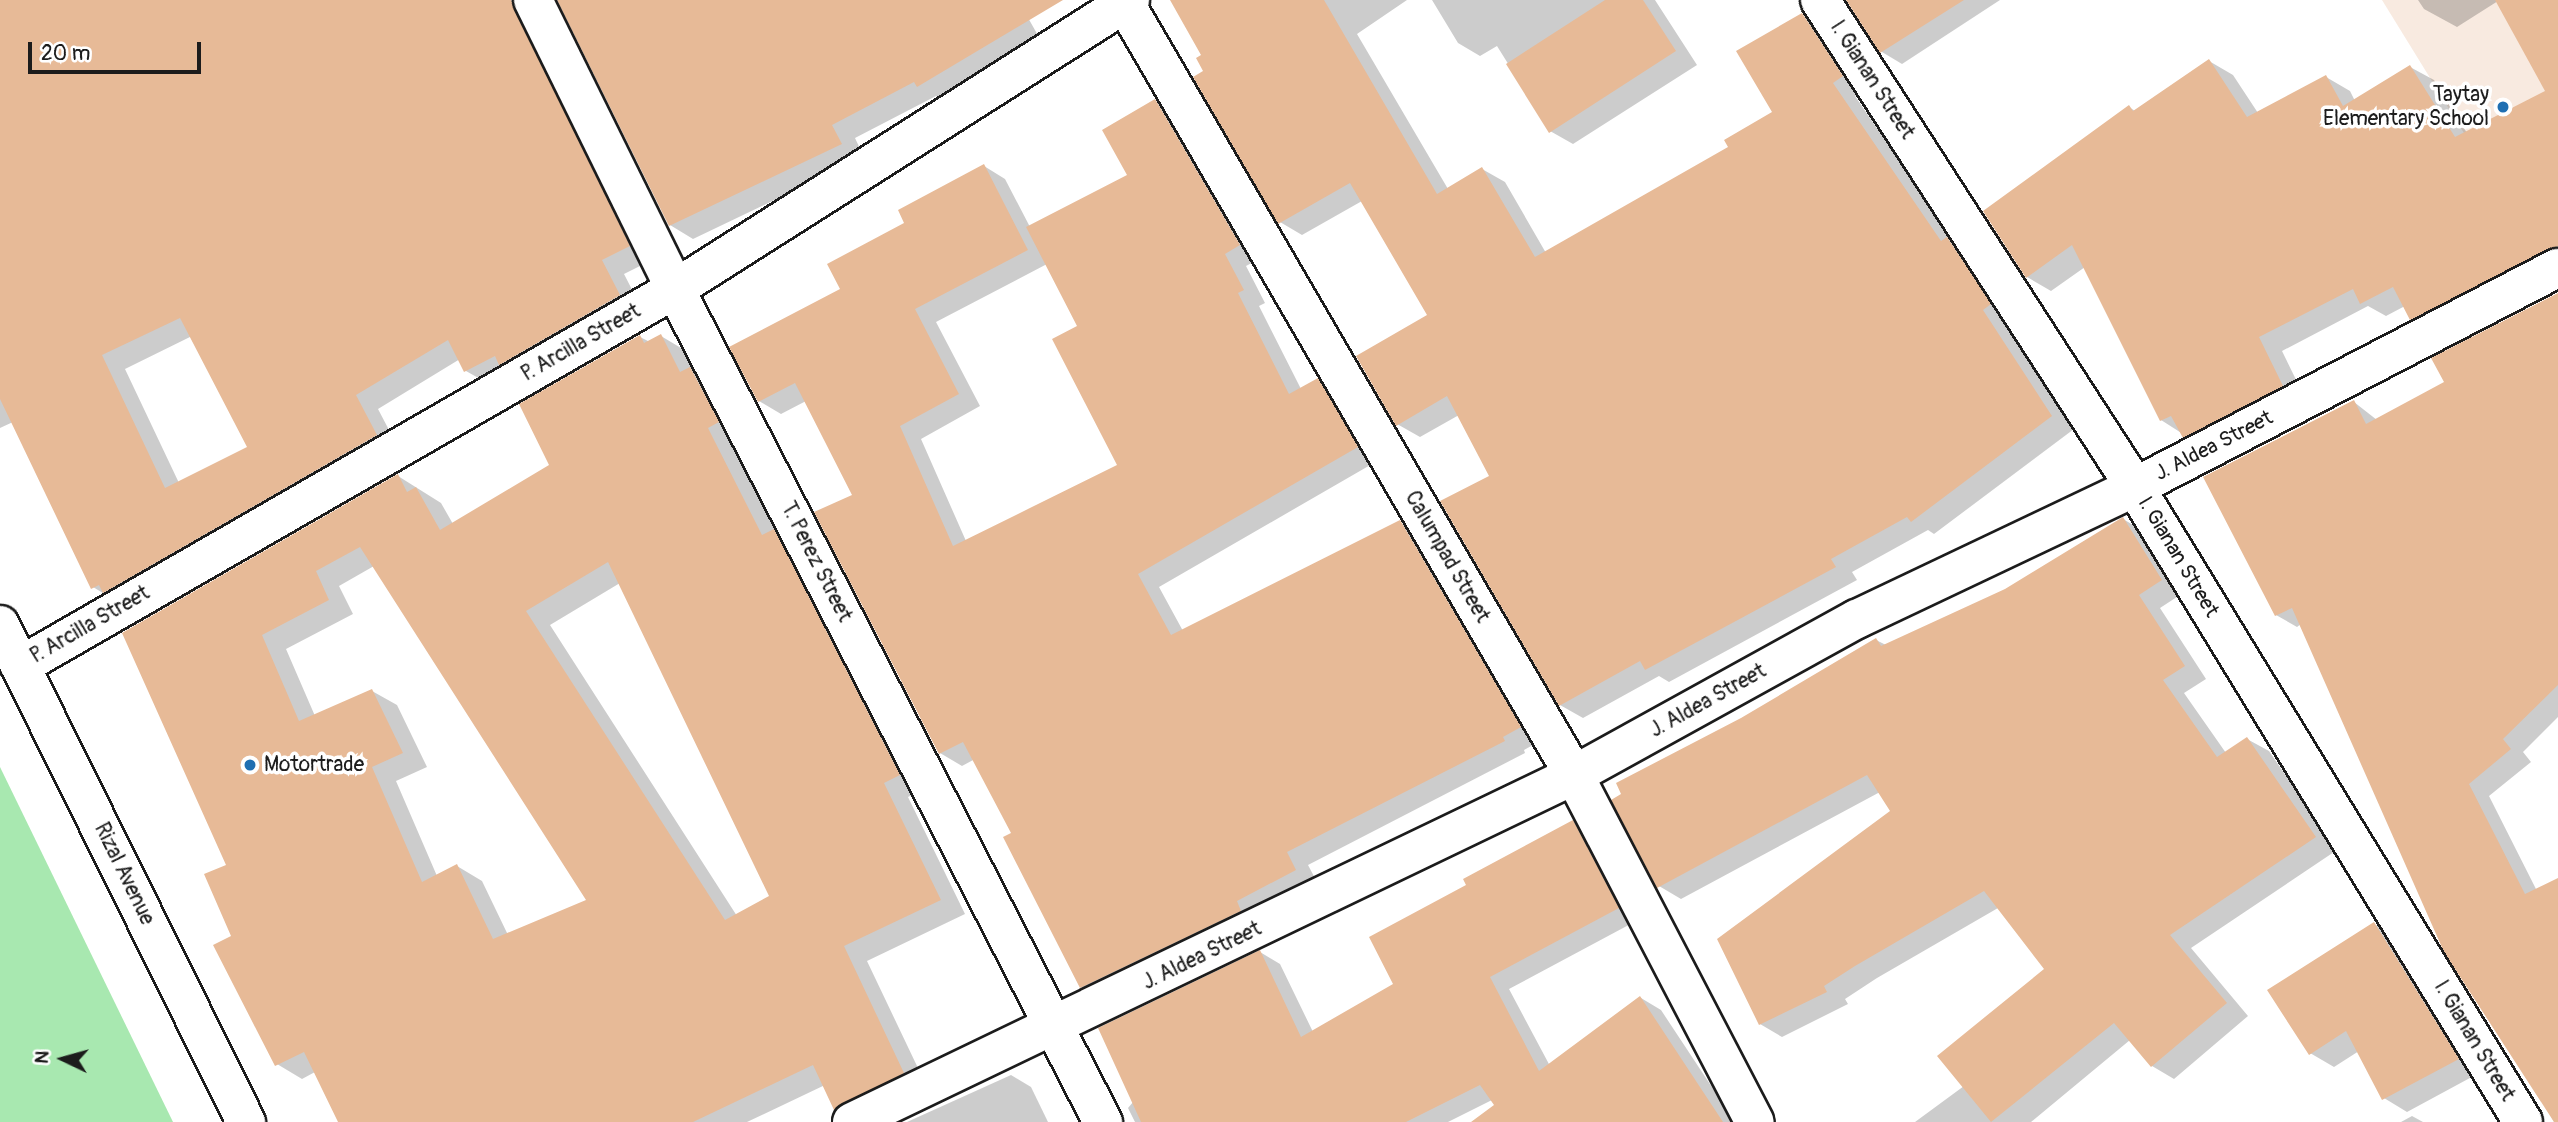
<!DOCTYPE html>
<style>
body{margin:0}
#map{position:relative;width:2558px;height:1122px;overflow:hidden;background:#fff;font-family:Pangolin,sans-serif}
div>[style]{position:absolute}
.built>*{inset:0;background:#f8eae0}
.green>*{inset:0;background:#a8e8b0}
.shadow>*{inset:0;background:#0003}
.building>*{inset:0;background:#e7ba97}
.roads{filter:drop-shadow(2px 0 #1c1c1c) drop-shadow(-2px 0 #1c1c1c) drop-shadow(0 2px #1c1c1c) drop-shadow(0 -2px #1c1c1c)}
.street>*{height:38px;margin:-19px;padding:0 19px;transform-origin:19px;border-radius:19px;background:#fff}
.primary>*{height:38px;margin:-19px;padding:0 19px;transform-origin:19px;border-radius:19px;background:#fff}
.dots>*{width:19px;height:19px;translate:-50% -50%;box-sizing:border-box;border:4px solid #fff;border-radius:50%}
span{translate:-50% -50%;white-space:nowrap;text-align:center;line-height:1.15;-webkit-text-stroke:7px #fff;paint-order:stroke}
.street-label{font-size:21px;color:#1c1c1c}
.poi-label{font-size:21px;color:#1c1c1c}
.right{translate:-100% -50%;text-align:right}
.left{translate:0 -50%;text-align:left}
.north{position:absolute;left:28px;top:1024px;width:70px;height:70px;-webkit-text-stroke:5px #fff;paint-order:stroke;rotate:275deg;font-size:19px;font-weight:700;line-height:28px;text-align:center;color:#1c1c1c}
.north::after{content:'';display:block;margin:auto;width:24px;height:32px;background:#1c1c1c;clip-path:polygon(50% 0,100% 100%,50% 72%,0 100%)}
.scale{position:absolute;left:28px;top:42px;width:173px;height:32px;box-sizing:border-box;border:4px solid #1c1c1c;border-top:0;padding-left:9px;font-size:21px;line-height:24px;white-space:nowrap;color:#1c1c1c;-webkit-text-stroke:5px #fff;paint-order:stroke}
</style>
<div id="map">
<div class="built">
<div style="clip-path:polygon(2382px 0,2558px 0,2525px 232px)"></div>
</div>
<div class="green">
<div style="clip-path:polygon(0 767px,173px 1122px,0 1122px)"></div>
</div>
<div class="shadow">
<div style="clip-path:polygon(evenodd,0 0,542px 0,652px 260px,624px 274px,642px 309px,489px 384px,466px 371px,460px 359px,378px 409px,399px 449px,116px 601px,93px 587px,13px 422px,0 428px,0 0,192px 336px,250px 448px,179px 483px,125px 369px,192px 336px)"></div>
<div style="clip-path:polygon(559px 0,1018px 0,1040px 39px,942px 99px,936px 96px,855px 138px,864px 157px,693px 239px,670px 225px)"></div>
<div style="clip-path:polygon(1172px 0,1407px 0,1357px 34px,1448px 189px,1482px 169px,1505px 182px,1546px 253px,1730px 147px,1774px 113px,1802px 15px,1825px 28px,1865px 90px,1855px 96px,1955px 243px,2012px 318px,2005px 323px,2074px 429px,1934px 534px,1928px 530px,1852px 572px,1857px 580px,1669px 682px,1659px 676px,1583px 718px,1560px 705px,1492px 476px,1459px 415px,1420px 437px,1397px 424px,1430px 315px,1362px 201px,1302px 235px,1280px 222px,1205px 71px,1204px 56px)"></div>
<div style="clip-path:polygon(1432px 0,1655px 0,1697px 65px,1573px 144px,1550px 131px,1497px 46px,1480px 56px,1458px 43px)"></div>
<div style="clip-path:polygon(1848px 0,2000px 0,1902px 64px,1882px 52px)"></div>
<div style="clip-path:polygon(2418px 0,2558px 0,2558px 270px,2436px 332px,2412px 318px,2405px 306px,2386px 316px,2368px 306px,2282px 351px,2306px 400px,2208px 450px,2161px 420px,2085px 267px,2051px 291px,2027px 277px,1985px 211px,2129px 107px,2135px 111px,2209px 61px,2233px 75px,2258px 113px,2326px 77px,2350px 91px,2355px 101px,2410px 67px,2434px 80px,2467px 133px,2547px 91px,2498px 1px,2457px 27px,2424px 9px)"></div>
<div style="clip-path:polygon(evenodd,1155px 101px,1177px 114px,1261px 258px,1246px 266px,1265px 303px,1259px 306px,1301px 389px,1318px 380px,1340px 393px,1379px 460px,1159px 587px,1183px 631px,1400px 522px,1422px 535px,1542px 740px,1524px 750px,1525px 753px,1308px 865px,1317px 882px,1103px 1000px,1081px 987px,1013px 834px,975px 759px,962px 766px,940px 753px,854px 495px,806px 401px,781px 414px,759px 401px,842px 290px,907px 224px,984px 166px,1005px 179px,1030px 227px,1130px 176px,1155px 101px,1047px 264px,1079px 327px,1119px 465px,966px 541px,921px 439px,980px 406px,936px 322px,1047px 264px)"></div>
<div style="clip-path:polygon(2558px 294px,2558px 717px,2523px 752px,2531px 762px,2489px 796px,2537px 891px,2558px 880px,2558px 1122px,2554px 1122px,2301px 624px,2297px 627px,2276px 615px,2354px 402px,2377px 420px,2446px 383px)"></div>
<div style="clip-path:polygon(evenodd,661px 336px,686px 351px,743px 437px,732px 442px,777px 533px,799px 546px,924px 789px,908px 797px,965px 914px,867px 961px,927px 1087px,859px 1122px,835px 1108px,825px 1085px,747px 1122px,340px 1122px,315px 1072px,302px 1079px,277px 1064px,233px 937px,228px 865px,124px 633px,398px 476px,441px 503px,453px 524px,552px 466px,640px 337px,650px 342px,661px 336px,374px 566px,589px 901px,508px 935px,482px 881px,457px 866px,437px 876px,396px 781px,427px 767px,397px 705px,372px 691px,315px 716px,286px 649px,353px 614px,339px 586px,374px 566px,661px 336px,620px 583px,771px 897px,737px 916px,550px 625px,620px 583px)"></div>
<div style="clip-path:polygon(2123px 519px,2145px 532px,2183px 593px,2160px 608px,2206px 679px,2184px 693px,2226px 753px,2247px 739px,2269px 751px,2337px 850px,2191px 948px,2248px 1016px,2174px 1079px,2152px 1066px,2130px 1040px,2031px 1122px,1915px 1122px,1964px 1086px,2046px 969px,1998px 908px,1877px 978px,1845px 999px,1848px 1004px,1782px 1037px,1760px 1024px,1892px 811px,1880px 792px,1681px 899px,1659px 886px,1742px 719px,1876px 640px,1886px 645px,2006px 591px)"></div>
<div style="clip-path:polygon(1573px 822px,1593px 834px,1638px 920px,1509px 989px,1550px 1066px,1641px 998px,1661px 1010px,1735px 1122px,1548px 1122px,1492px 1100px,1448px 1122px,1135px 1122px,1128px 1108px,1260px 952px,1280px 964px,1313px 1032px,1395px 985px,1468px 885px)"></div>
<div style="clip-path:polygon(2374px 924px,2397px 938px,2481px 1072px,2407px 1112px,2384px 1098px,2359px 1051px,2334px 1067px,2310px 1053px)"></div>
<div style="clip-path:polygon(1011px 1075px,1031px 1087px,1048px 1122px,907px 1122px)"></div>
<div style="clip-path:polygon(2412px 1116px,2423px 1122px,2401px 1122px)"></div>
</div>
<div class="building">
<div style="clip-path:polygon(evenodd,0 0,511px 0,630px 246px,602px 260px,620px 295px,499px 365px,495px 356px,464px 372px,448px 340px,356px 395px,377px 435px,103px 593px,99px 585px,91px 589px,0 399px,0 0,180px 318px,247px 447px,165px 488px,102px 355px,180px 318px)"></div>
<div style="clip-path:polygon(557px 0,1063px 0,917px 87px,914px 82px,832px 125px,842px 144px,669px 226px)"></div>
<div style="clip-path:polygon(1170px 0,1324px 0,1437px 194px,1482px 167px,1535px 257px,1728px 147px,1724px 140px,1772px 112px,1736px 51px,1802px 13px,1843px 76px,1833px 83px,1941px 241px,1947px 237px,1991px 304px,1983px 310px,2052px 416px,1911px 522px,1907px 517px,1831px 559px,1836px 567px,1645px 670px,1640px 661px,1559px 706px,1440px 501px,1489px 476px,1447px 396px,1396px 426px,1356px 356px,1427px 315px,1350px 183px,1278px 224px,1193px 77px,1203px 71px,1196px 58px,1201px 55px)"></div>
<div style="clip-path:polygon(1605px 0,1643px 0,1676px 51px,1549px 133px,1506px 64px)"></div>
<div style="clip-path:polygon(1846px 0,1964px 0,1880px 53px)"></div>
<div style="clip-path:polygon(2495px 0,2558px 0,2558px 246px,2410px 320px,2393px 287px,2360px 304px,2353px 289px,2259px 337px,2283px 386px,2183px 438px,2171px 416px,2160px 421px,2072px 245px,2026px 278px,1983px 211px,2129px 105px,2133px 111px,2209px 59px,2247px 117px,2326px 75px,2343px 106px,2410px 65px,2455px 137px,2545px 91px)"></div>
<div style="clip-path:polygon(1155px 99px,1240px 245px,1225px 254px,1244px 290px,1238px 293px,1289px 394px,1318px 378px,1358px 447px,1138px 574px,1171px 635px,1400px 520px,1521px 727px,1503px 737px,1505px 741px,1287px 852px,1296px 870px,1237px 901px,1241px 911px,1080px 988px,1003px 837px,1011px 833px,963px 742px,939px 754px,814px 512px,852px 495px,795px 383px,758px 402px,729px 347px,840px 289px,827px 264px,904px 223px,898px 210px,984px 164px,1028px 250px,915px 309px,959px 394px,900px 426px,953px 546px,1117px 465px,1052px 339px,1077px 326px,1026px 227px,1127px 175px,1102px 130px)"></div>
<div style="clip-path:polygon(2558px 293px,2558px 685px,2503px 739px,2511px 749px,2469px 784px,2525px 894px,2558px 878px,2558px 1122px,2554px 1122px,2444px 952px,2292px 608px,2275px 616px,2203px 477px,2354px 400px,2366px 424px,2444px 382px,2431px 358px)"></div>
<div style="clip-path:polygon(evenodd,661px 334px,680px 372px,690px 367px,719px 422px,708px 428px,762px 535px,774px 529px,900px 775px,884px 783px,941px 900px,844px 946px,904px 1073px,834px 1110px,813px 1065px,693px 1122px,338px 1122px,304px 1052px,275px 1066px,213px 945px,231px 936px,204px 874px,226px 865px,122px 633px,398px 474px,407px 492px,416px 487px,440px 530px,549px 465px,519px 404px,640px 335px,644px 343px,661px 334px,360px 547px,586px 900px,493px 939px,457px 864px,422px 882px,372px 767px,403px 753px,372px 689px,299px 721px,262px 635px,329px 600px,316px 571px,360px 547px,661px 334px,608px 562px,769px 896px,725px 920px,526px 611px,608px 562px)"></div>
<div style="clip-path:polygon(2123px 517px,2162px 580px,2139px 595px,2185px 666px,2163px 680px,2217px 757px,2247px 737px,2316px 837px,2170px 935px,2227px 1003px,2151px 1067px,2114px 1023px,1991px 1122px,1937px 1056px,2044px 969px,1984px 891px,1855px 966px,1824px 986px,1827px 992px,1759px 1025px,1717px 939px,1890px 811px,1867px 775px,1657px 888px,1611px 800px,1621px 794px,1616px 783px,1741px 718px,1876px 638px,1881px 646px,2005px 589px)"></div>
<div style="clip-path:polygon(1573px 820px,1619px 908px,1490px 977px,1539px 1071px,1640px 996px,1723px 1122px,1471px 1122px,1494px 1105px,1480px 1085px,1406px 1122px,1141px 1122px,1098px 1028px,1260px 950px,1301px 1037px,1393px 984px,1369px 937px,1466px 885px,1463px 879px)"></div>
<div style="clip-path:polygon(2374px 922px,2459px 1059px,2382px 1100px,2346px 1031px,2309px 1055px,2267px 990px)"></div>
</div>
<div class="roads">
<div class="street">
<div style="left:533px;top:0;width:322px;rotate:63.8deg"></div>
<div style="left:675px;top:289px;width:937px;rotate:62.81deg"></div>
<div style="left:1123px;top:0;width:897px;rotate:59.8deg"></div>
<div style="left:1574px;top:775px;width:391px;rotate:62.5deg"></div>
<div style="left:1820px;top:0;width:580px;rotate:57.1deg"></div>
<div style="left:2135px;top:487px;width:744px;rotate:58.57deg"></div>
<div style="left:20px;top:666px;width:756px;rotate:-29.92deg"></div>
<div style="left:675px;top:289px;width:539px;rotate:-32.42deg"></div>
<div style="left:852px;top:1122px;width:801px;rotate:-25.67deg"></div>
<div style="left:1574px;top:775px;width:323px;rotate:-28.9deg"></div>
<div style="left:1857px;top:619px;width:308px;rotate:-25.4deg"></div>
<div style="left:2135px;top:487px;width:476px;rotate:-27.4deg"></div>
</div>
<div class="primary">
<div style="left:0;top:625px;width:555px;rotate:63.67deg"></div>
</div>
</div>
<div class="dots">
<div style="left:2503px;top:107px;background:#1f6fb2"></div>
<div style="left:250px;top:765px;background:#1f6fb2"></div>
</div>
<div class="street-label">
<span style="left:1872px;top:80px;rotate:57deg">I. Gianan Street</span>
<span style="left:581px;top:343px;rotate:-30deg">P. Arcilla Street</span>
<span style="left:2214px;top:446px;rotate:-27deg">J. Aldea Street</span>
<span style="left:1447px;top:557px;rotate:60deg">Calumpad Street</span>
<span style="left:2178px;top:557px;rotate:59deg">I. Gianan Street</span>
<span style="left:816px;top:562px;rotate:63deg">T. Perez Street</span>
<span style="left:90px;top:625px;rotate:-30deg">P. Arcilla Street</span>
<span style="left:1708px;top:701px;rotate:-29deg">J. Aldea Street</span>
<span style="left:124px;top:874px;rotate:64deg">Rizal Avenue</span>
<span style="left:1202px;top:956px;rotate:-26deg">J. Aldea Street</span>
<span style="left:2474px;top:1041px;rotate:59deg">I. Gianan Street</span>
</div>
<div class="poi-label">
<span class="right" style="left:2489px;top:107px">Taytay<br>Elementary School</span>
<span class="left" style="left:264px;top:765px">Motortrade</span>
</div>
<div class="north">N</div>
<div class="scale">20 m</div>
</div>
